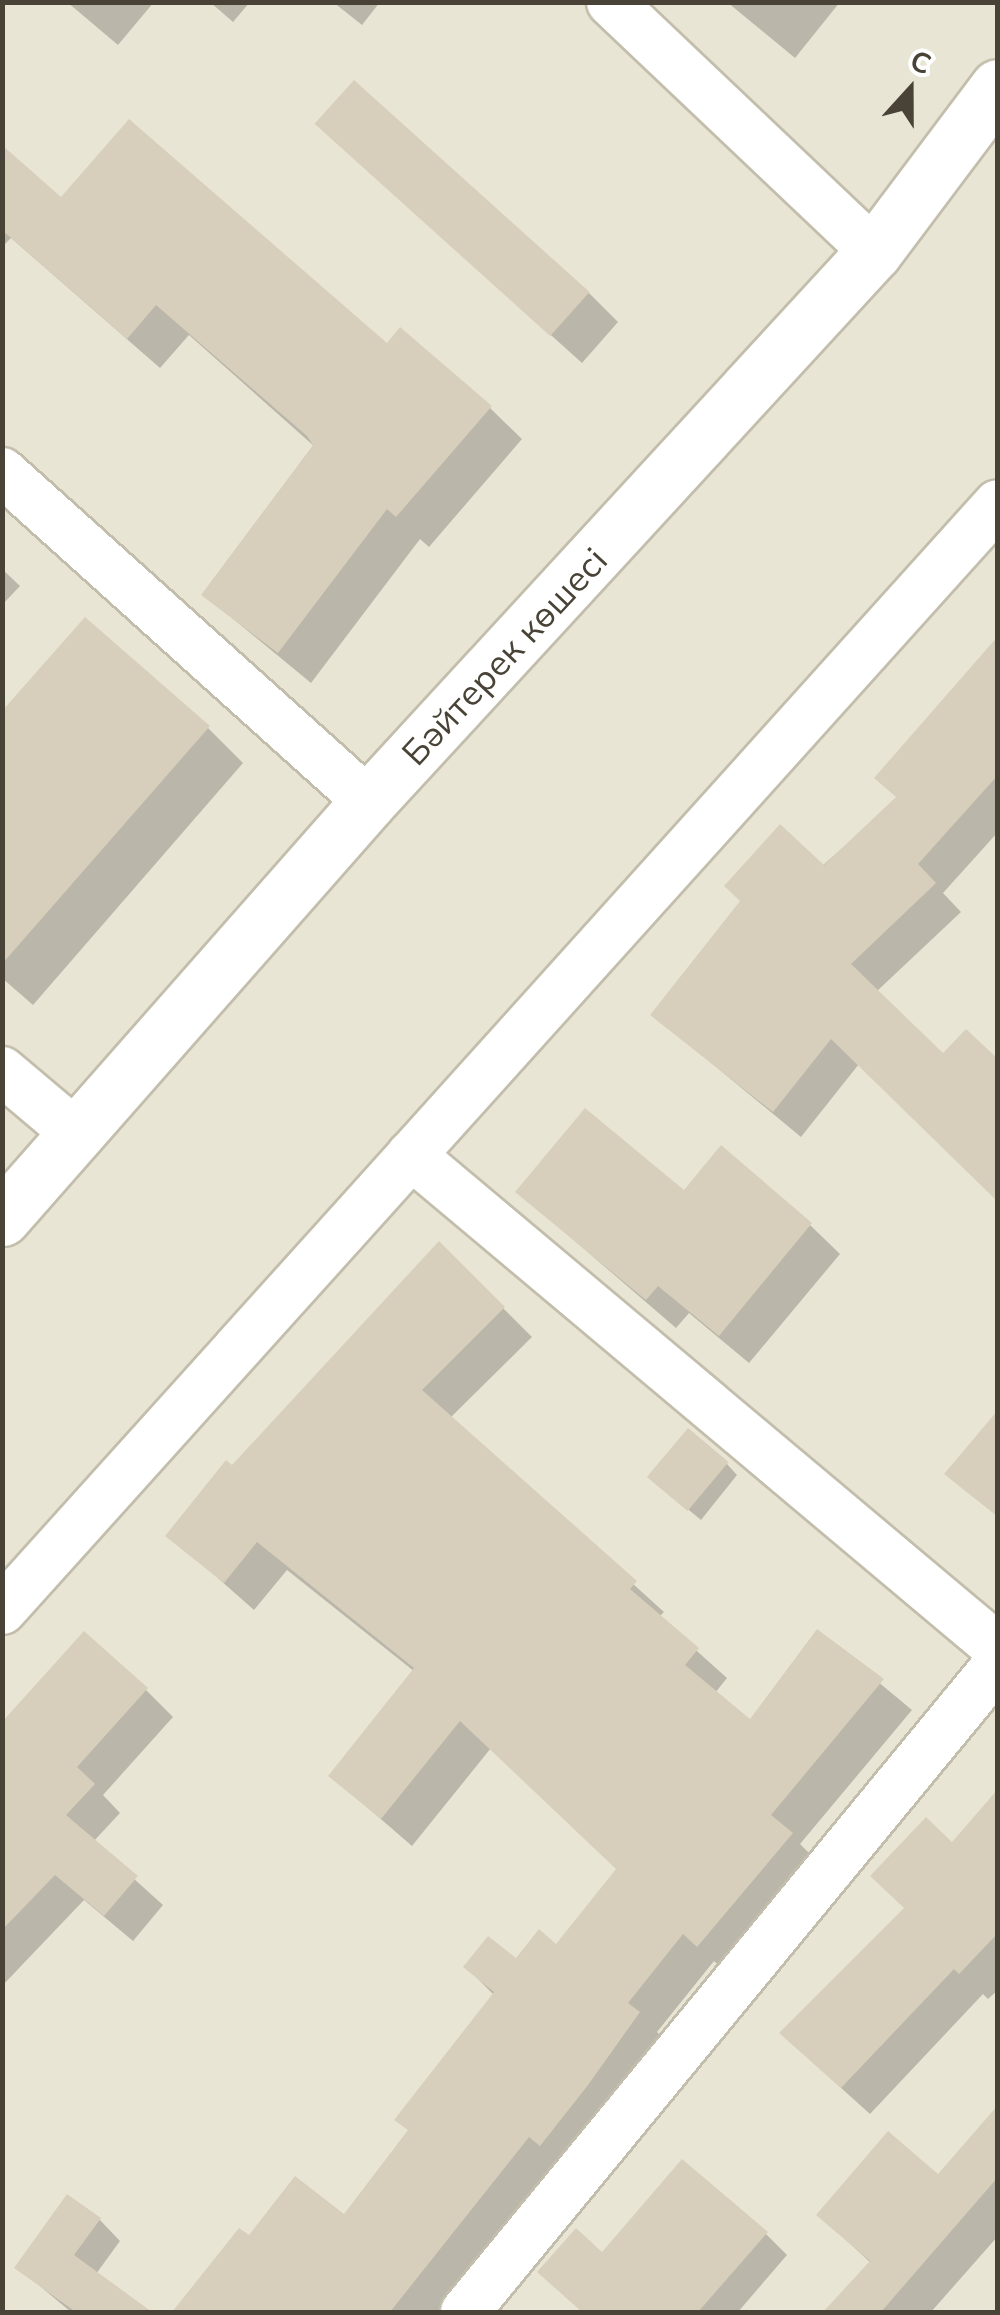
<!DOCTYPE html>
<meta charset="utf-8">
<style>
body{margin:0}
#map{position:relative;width:1000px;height:2315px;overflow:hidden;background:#f4f2e8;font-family:Mulish,sans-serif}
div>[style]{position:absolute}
.residential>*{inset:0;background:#e9e5d5;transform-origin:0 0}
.shadow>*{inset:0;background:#0003}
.building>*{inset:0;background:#d7cfbc;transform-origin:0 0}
.roads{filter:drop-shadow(2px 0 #c3beac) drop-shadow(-2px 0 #c3beac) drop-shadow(0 2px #c3beac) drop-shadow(0 -2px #c3beac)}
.minor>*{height:48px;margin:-24px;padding:0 24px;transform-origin:24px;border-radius:24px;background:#fff}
.tertiary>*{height:55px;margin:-27.5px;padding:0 27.5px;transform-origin:27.5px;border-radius:27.5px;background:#fff}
span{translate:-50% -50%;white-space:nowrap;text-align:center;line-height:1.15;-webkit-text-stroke:8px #fff;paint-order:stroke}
.street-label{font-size:35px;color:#484336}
.frame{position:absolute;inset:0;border:5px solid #484336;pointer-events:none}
.north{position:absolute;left:860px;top:40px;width:100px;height:100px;-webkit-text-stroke:8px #fff;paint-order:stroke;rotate:21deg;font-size:28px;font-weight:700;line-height:40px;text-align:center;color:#484336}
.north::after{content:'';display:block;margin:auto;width:35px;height:45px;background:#484336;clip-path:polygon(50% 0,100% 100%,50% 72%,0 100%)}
</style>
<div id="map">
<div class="residential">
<div style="left:3px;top:3px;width:994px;height:2309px"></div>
</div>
<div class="shadow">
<div style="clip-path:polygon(67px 2px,154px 2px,118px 45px)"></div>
<div style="clip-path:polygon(210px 2px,250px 2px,233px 22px)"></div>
<div style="clip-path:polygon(333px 2px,380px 2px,362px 25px)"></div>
<div style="clip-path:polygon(727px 2px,840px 2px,795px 58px)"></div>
<div style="clip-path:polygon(2px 148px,61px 200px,387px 346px,490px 408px,522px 439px,429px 547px,420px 539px,311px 683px,204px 595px,315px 447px,189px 335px,160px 368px,11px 238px,2px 247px)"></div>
<div style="clip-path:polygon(348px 153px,589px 293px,618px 322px,582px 363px)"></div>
<div style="clip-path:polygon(2px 569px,20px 586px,2px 605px)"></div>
<div style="clip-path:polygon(998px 641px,998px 832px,943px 893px,961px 912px,876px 992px,943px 1056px,998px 1063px,859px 1064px,801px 1137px,653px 1015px,898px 799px)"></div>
<div style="clip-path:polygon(2px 714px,208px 728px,243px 763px,33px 1005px,2px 978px)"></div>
<div style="clip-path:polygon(518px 1192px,810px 1225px,840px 1254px,749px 1363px,689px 1313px,676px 1328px)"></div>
<div style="clip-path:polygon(439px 1244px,532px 1337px,450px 1418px,664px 1612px,659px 1617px,727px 1678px,715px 1693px,750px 1722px,818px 1632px,912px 1710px,800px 1844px,820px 1864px,728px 1974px,714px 1961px,657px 2032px,668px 2043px,559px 2164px,442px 2312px,175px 2312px,240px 2231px,250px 2239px,344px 2218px,410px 2132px,397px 2119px,495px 1996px,466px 1967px,516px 1961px,557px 1947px,618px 1870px,491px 1748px,412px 1846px,331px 1776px,415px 1672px,287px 1570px,254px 1610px,169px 1535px)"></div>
<div style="clip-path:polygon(727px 1464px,737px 1475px,701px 1520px,661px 1487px)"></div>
<div style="clip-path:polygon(146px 1690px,173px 1717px,103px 1795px,120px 1813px,93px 1842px,163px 1905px,133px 1941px,84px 1900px,2px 1986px,2px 1726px)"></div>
<div style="clip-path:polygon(998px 1793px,998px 1990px,988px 1999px,983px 1994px,870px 2114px,810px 2060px,907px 1909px)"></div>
<div style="clip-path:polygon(998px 2109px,998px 2236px,931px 2312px,827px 2312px,872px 2264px,819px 2215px,938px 2178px)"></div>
<div style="clip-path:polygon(99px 2219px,120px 2241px,96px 2274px,147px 2312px,71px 2312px,17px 2267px)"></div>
<div style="clip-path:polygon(766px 2234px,787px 2255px,738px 2312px,583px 2312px,562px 2293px,603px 2255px)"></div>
</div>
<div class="building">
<div style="left:354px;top:80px;width:317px;height:59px;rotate:42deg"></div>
<div style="clip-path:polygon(129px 119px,387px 343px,400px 327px,492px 406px,396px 517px,387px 509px,278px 653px,201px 595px,313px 445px,307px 436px,156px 305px,127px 339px,2px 230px,2px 145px,61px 197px)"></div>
<div style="clip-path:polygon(85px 617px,210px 726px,2px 964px,2px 711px)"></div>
<div style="clip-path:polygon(998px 636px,998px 775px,918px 864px,936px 883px,851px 964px,943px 1053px,966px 1029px,998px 1059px,998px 1202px,831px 1039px,773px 1112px,650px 1015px,740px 901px,724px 886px,780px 824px,824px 865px,896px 797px,874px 778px)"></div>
<div style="clip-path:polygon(585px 1108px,684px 1190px,721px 1145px,812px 1223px,719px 1336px,658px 1286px,646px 1300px,515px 1192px)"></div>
<div style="clip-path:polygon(439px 1241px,505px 1307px,422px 1390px,637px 1581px,630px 1589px,699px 1648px,685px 1665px,750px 1719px,817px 1629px,884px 1679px,771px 1815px,793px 1833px,697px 1947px,683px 1934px,628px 2003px,640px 2012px,588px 2085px,540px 2146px,529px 2137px,390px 2312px,172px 2312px,239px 2228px,249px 2235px,295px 2176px,344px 2214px,408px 2130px,394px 2120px,494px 1992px,463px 1967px,488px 1936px,516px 1958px,539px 1929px,556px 1944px,616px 1869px,460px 1721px,381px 1819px,328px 1776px,414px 1668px,257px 1542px,224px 1583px,165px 1536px,226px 1460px,232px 1465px)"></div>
<div style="clip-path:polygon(998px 1410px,998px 1517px,944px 1474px)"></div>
<div style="left:688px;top:1428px;width:53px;height:64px;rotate:40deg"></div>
<div style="clip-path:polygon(84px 1631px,148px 1688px,77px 1767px,95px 1784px,66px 1815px,138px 1876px,104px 1916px,55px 1875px,2px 1930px,2px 1722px)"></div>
<div style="clip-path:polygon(998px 1789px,998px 1933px,959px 1974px,954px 1969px,841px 2088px,779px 2033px,904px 1908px,870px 1876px,926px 1817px,952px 1842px)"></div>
<div style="clip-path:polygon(998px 2105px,998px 2177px,881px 2312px,823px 2312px,870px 2261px,816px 2215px,888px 2131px,938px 2174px)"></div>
<div style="clip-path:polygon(682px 2159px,768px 2232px,698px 2312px,582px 2312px,537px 2272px,576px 2228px,602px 2252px)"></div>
<div style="clip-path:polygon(67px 2194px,101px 2218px,74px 2255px,152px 2312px,76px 2312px,14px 2268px)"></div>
</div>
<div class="roads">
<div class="minor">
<div style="left:611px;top:2px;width:363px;rotate:43.5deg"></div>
<div style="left:2px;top:472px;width:493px;rotate:42deg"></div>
<div style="left:2px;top:1071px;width:101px;rotate:40.2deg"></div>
<div style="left:411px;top:1155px;width:767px;rotate:40.03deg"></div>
<div style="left:2px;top:1610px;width:1488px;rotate:-48deg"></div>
<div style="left:465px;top:2312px;width:839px;rotate:-50.56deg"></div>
</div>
<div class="tertiary">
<div style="left:2px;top:1218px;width:554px;rotate:-48.66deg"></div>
<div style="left:368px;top:802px;width:747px;rotate:-47.39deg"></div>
<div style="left:874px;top:252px;width:206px;rotate:-53.1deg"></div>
</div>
</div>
<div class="street-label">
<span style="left:504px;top:656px;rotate:-47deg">Бәйтерек көшесі</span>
</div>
<div class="frame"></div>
<div class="north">С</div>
</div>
